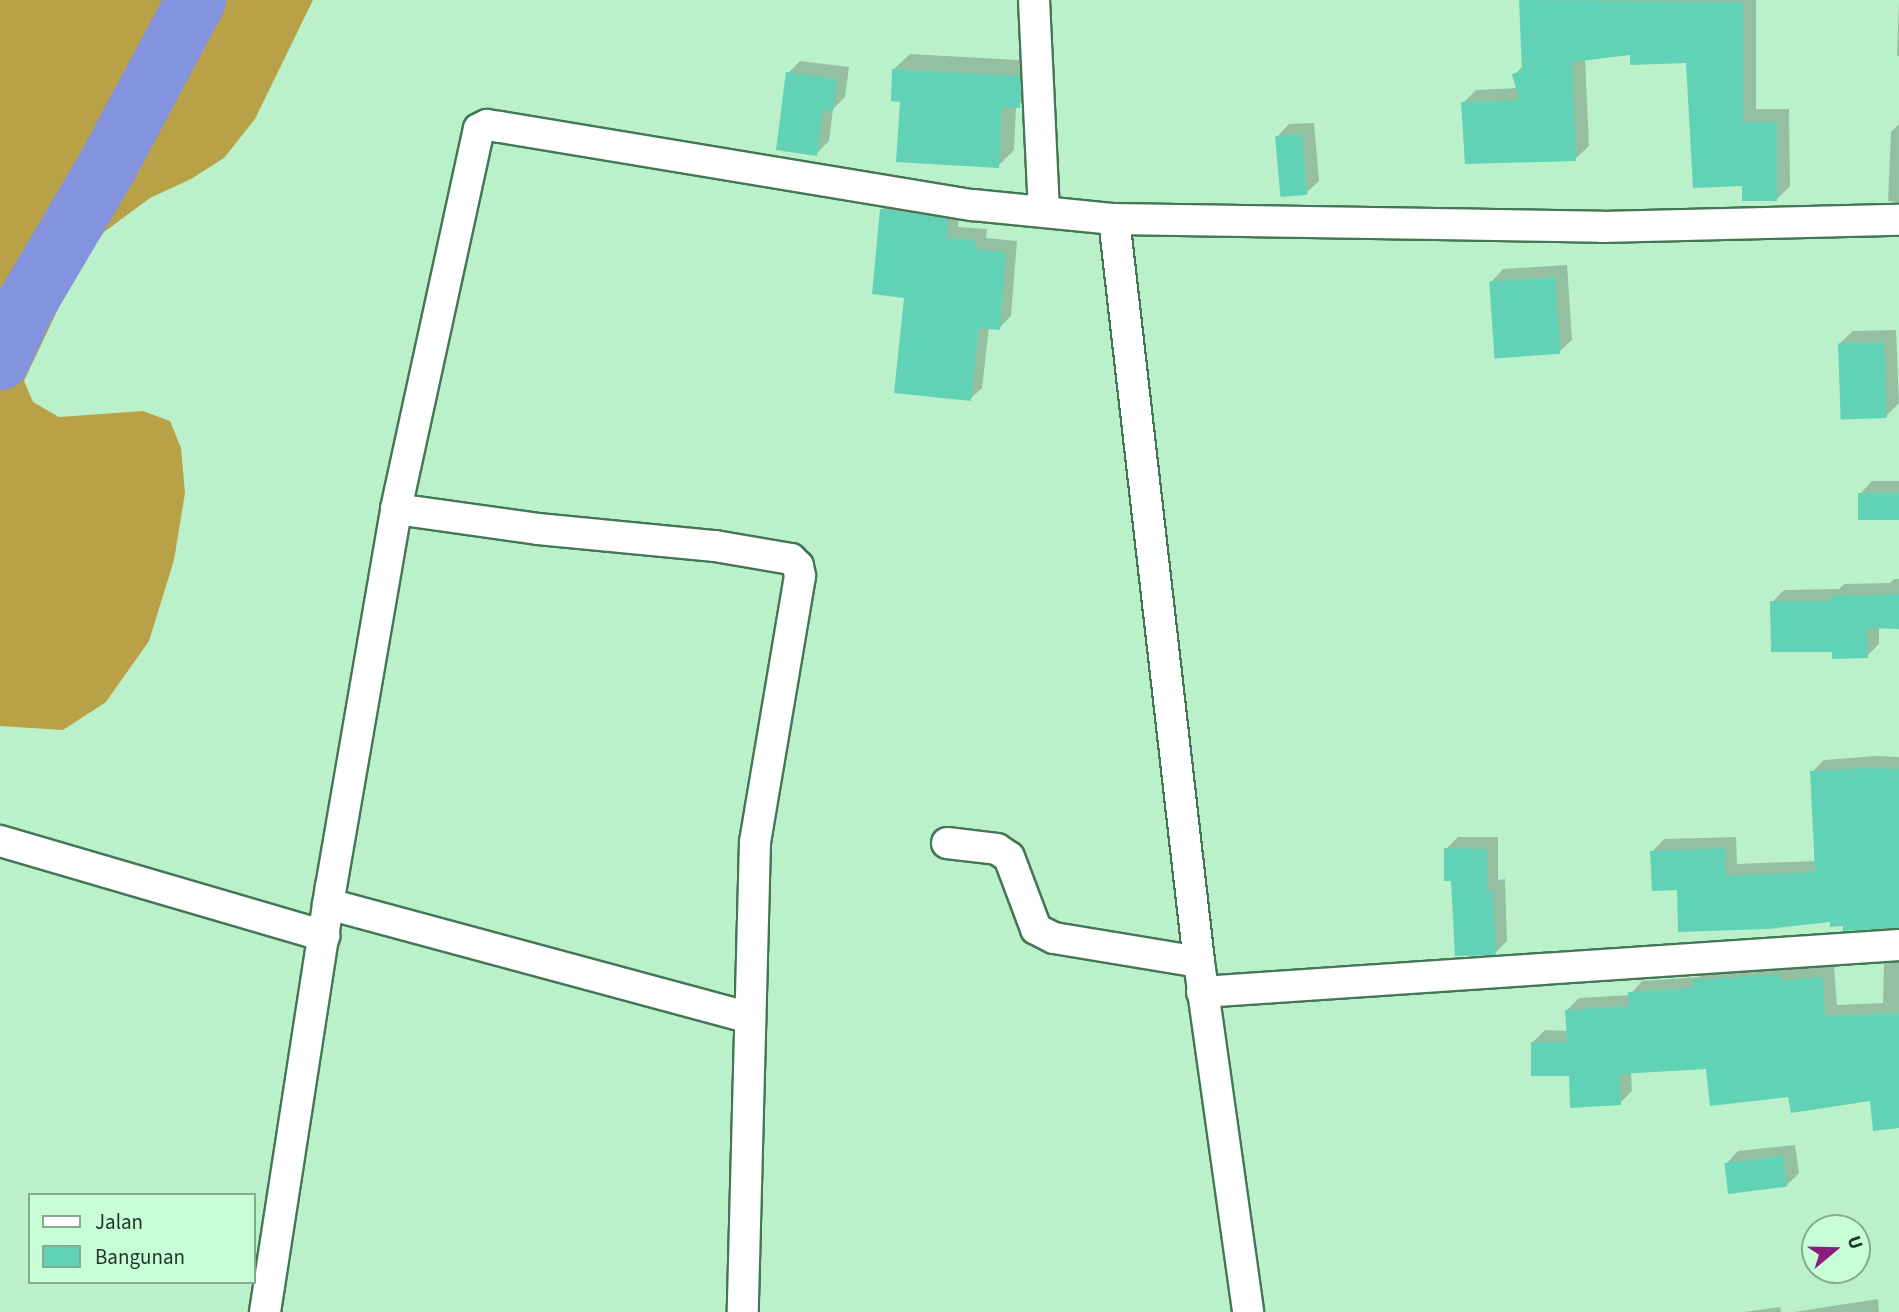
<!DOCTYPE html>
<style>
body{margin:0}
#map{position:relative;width:1899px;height:1312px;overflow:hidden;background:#baf1ca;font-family:"Source Sans 3",sans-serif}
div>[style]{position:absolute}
.forest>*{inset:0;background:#b9a147}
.shadow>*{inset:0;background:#0003}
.river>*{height:60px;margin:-30px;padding:0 30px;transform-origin:30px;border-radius:30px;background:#8393de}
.building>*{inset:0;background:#61d2b5;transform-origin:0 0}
.roads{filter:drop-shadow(2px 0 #475) drop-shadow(-2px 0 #475) drop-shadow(0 2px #475) drop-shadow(0 -2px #475)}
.minor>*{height:30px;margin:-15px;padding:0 15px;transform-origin:15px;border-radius:15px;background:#fff}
span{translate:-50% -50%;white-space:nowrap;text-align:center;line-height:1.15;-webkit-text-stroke:7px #c7fed7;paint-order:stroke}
.legend{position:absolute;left:28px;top:1193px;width:228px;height:91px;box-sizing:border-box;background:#c7fed7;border:2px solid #84ad90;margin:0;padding:9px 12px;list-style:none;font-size:21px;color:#1f3426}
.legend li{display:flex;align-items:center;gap:14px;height:35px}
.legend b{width:35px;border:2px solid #84ad90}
.north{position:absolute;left:1801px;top:1214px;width:70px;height:70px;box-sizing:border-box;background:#c7fed7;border:2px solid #84ad90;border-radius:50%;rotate:71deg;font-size:19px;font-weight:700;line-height:28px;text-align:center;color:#1f3426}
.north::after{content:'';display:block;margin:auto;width:24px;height:32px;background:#8d1c7f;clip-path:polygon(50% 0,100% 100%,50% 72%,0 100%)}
</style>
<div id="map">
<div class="forest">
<div style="clip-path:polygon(0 0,313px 0,255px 119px,224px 158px,191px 179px,150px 198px,104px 232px,76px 271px,24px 381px,33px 402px,59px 417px,143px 411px,170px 421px,181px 448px,185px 493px,174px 560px,149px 641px,106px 702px,63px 730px,0 726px)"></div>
</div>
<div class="shadow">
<div style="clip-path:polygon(1520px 0,1756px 0,1756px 109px,1789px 109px,1790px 186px,1777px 199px,1744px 184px,1688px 62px,1631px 53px,1585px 58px,1589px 146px,1575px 159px,1463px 103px,1476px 90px,1517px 88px,1514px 75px,1524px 65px)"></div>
<div style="clip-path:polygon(1899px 0,1899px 56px,1897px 56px)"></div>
<div style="clip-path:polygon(910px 54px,1035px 61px,1035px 91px,1016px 107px,1014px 150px,998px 166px,901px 100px,894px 69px)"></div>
<div style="clip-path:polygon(800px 61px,849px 67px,845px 97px,833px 109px,829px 141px,816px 154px,788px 73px)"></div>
<div style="clip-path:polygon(1314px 123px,1319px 181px,1306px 193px,1277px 137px,1289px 124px)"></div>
<div style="clip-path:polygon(1899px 124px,1899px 202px,1888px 201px,1891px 132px)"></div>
<div style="clip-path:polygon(894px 198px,959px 207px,958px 227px,987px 229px,986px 238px,1017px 241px,1011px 316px,999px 328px,989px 327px,982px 388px,970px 399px,906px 296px,882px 210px)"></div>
<div style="clip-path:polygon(1567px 265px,1572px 340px,1559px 352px,1491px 282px,1503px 269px)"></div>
<div style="clip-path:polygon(1896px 330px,1899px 403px,1886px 416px,1840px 343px,1853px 331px)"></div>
<div style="clip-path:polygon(1872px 481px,1899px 481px,1899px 518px,1860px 494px)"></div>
<div style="clip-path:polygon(1894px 579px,1899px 579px,1899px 627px,1879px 626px,1879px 644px,1867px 656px,1834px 650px,1772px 602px,1784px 590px,1839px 589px,1844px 584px,1890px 583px)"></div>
<div style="clip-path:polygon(1876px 756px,1899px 757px,1899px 928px,1845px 925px,1679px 888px,1652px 852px,1664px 839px,1736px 837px,1737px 864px,1816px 861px,1812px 772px,1824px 760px)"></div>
<div style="clip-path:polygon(1458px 837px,1498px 837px,1498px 880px,1505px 879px,1507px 941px,1495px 953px,1453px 879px,1446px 849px)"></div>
<div style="clip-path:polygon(1896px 952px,1899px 952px,1899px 1126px,1872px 1099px,1790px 1095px,1707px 1067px,1631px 1072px,1632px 1091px,1620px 1103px,1570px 1075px,1533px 1042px,1545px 1030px,1568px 1031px,1567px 1010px,1579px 998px,1630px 995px,1642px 981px,1699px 977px,1707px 969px,1792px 963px,1792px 968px,1834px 966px,1837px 1005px,1883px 1003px,1884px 964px)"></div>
<div style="clip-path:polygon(1795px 1145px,1799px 1173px,1786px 1186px,1726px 1164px,1738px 1151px)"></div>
<div style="clip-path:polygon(1878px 1299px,1879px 1312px,1794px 1312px)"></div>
<div style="clip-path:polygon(1780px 1307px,1781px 1312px,1744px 1312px)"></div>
</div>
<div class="river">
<div style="left:0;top:360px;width:60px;rotate:-65.2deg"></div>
<div style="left:25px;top:306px;width:164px;rotate:-59.5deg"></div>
<div style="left:108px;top:165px;width:187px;rotate:-61.9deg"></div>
</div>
<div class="building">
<div style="clip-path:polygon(1519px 0,1743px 2px,1743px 122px,1777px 122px,1777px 201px,1742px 201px,1742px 186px,1693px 188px,1686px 63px,1630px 65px,1630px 55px,1572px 62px,1576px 161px,1465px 164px,1461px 102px,1519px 100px,1512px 74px,1522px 71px)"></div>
<div style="clip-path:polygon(892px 69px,1020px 76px,1020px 108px,1002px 108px,999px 168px,896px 162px,900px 102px,891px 101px)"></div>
<div style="clip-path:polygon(786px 72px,837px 79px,833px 111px,823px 109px,817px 156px,776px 150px)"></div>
<div style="left:1302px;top:134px;width:61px;height:27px;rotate:85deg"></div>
<div style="clip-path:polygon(880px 209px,948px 219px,947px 238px,976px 240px,975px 249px,1006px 252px,1000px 330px,979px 328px,971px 401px,894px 393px,904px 298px,872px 294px)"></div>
<div style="left:1555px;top:277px;width:77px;height:66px;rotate:86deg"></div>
<div style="left:1884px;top:342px;width:76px;height:46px;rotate:88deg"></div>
<div style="left:1858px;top:493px;width:41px;height:27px"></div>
<div style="clip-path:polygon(1899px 594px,1899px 629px,1867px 628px,1868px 658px,1832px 659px,1832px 652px,1771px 652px,1770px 601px,1830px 601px,1830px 596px)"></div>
<div style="clip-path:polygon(1863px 768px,1899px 769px,1899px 928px,1843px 931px,1843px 926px,1830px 927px,1830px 922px,1768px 929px,1678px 932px,1677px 890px,1652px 891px,1650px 851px,1725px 848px,1726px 876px,1815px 872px,1810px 771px)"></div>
<div style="clip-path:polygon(1444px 848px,1487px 849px,1487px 891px,1493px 891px,1496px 955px,1455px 956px,1451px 881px,1444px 881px)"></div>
<div style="clip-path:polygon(1780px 974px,1781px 980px,1823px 977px,1825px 1016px,1899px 1013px,1899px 1128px,1873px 1131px,1870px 1101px,1791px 1113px,1788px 1097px,1710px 1106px,1706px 1069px,1619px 1074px,1621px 1105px,1570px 1108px,1569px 1076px,1531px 1076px,1531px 1042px,1567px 1042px,1565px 1010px,1629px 1006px,1628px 992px,1693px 988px,1693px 980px)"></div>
<div style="left:1783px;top:1156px;width:31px;height:59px;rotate:83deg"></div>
</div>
<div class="roads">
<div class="minor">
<div style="left:1034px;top:0;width:211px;rotate:87.3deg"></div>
<div style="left:1114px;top:219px;width:748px;rotate:83.47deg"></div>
<div style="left:1199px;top:962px;width:353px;rotate:82deg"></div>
<div style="left:396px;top:509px;width:143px;rotate:8deg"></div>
<div style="left:538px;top:529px;width:178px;rotate:5.5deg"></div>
<div style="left:715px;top:546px;width:77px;rotate:9.7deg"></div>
<div style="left:791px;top:559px;width:10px;rotate:45deg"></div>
<div style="left:798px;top:566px;width:10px;rotate:79deg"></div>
<div style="left:800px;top:576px;width:270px;rotate:99.6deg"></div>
<div style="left:755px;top:842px;width:470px;rotate:91.5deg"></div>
<div style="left:0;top:841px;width:338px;rotate:16.3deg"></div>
<div style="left:947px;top:843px;width:50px;rotate:6.8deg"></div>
<div style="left:997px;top:849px;width:14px;rotate:34deg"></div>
<div style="left:1009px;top:857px;width:77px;rotate:69.4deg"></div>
<div style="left:1036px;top:929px;width:20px;rotate:27deg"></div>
<div style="left:1054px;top:938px;width:147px;rotate:9.4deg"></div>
<div style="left:328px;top:904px;width:437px;rotate:15.1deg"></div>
<div style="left:1202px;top:992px;width:699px;rotate:-3.86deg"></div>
<div style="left:265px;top:1312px;width:430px;rotate:-81.2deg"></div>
<div style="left:331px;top:887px;width:384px;rotate:-80.2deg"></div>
<div style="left:396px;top:509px;width:389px;rotate:-77.7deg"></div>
<div style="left:479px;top:129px;width:9px;rotate:-27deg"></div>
<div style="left:487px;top:125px;width:13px;rotate:9deg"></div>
<div style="left:500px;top:127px;width:479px;rotate:9.4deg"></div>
<div style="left:973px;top:205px;width:142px;rotate:5.7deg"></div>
<div style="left:1114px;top:219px;width:488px;rotate:0.9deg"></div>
<div style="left:1602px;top:227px;width:297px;rotate:-1.4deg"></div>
</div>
</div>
<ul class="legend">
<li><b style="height:9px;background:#fff"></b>Jalan</li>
<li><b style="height:19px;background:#61d2b5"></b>Bangunan</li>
</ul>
<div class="north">U</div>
</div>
